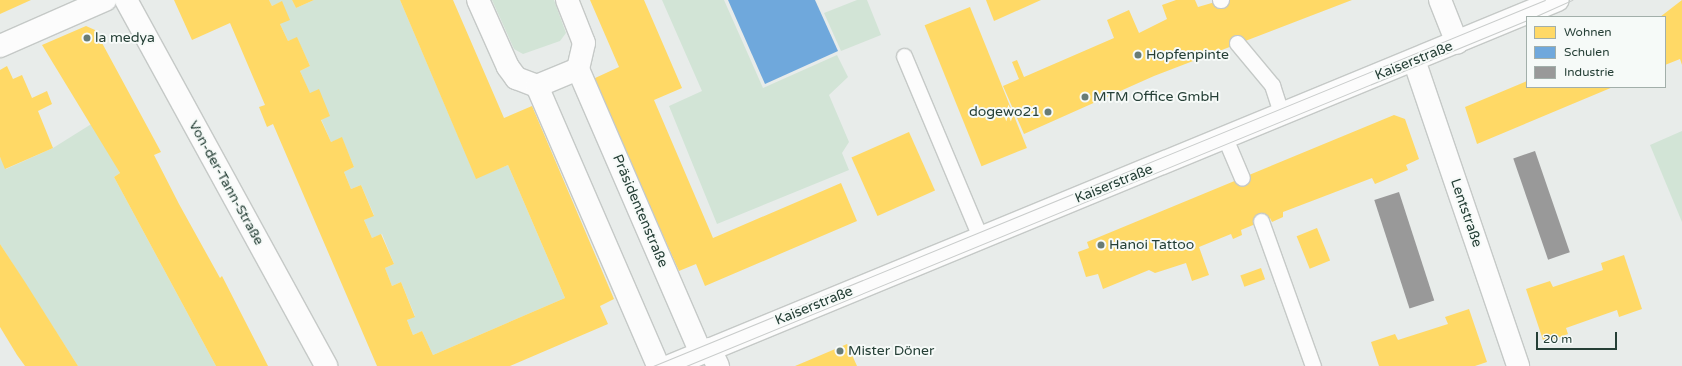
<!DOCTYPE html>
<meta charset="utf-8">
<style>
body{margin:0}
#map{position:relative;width:1682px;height:366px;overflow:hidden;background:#e8ecea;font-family:"Varela Round",sans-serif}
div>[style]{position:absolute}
.green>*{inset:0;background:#d2e4d6}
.homes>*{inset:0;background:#ffd966;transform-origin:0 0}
.schools>*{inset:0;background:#6fa8dc}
.industry>*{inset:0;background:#999;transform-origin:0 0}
.roads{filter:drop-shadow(1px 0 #c5c9c7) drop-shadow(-1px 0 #c5c9c7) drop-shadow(0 1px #c5c9c7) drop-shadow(0 -1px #c5c9c7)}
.lane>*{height:15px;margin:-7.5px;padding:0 7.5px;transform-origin:7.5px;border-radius:7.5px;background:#fcfcfc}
.street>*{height:22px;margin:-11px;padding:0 11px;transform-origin:11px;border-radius:11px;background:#fcfcfc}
.secondary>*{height:22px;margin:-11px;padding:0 11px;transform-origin:11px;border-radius:11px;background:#fcfcfc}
.tram>*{height:1px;margin:-0.5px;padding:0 0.5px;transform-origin:0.5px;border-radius:0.5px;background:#c9cccb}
.dots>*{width:11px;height:11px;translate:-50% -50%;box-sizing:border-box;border:2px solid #f6faf8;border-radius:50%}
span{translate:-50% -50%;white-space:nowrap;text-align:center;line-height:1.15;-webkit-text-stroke:4px #f6faf8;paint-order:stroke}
.poi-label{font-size:14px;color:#253f36}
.left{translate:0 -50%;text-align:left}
.right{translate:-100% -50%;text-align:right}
.street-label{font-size:14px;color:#253f36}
.legend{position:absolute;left:1526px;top:16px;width:140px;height:72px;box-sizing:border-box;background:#f6faf8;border:1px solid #a2afaa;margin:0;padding:5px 7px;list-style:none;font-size:12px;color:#253f36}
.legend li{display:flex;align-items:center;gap:8px;height:20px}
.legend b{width:20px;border:1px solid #a2afaa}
.scale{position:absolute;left:1536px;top:332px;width:81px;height:18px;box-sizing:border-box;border:2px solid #253f36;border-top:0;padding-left:5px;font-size:12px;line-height:14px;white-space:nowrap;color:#253f36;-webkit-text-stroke:3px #f6faf8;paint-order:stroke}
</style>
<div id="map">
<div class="green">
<div style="clip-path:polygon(269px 0,292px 0,296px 8px,314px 0,400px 0,476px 178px,508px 165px,565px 298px,433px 355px,422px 331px,413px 335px,407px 320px,415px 316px,401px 282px,392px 286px,385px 268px,394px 264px,382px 234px,372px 238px,364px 220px,374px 215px,361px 185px,351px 189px,344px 172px,354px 167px,342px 138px,331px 142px,300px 71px,310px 66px,297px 38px,288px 41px,280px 24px,281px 2px,272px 6px)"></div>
<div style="clip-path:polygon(492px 0,554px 0,566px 33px,560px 41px,523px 54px,514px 49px)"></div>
<div style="clip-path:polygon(662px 0,724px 0,763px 88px,837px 55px,848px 77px,829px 95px,849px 142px,842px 153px,849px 170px,717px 224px,669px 106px,702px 91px)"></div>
<div style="clip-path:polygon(857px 0,867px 0,881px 35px,841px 51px,824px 13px)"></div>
<div style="clip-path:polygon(93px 123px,120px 173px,114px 177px,216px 366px,78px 366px,0 244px,0 157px,6px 169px,53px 148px)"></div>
<div style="clip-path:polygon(1682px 131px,1682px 222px,1650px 145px)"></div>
</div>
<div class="homes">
<div style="clip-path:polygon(0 0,31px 0,0 14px)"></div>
<div style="clip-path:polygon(174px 0,269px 0,272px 6px,282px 1px,290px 20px,280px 24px,288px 41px,297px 37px,310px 66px,300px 71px,310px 93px,319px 89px,330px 116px,321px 120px,331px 142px,342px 137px,354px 167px,344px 172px,351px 189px,361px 185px,374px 216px,364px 220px,372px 238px,381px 234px,394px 264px,385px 268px,392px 286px,401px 282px,415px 317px,407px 320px,413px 335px,422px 331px,433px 355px,565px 298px,508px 165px,476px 179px,400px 0,453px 0,504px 118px,532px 106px,614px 299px,600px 306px,608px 324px,510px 366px,377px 366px,273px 124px,267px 127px,259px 107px,265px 105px,230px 23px,192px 40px)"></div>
<div style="clip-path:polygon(292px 0,314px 0,296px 8px)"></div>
<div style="clip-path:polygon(590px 0,644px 0,682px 88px,654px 100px,713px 238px,841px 183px,857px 221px,705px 286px,696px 264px,679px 271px,593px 79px,619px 67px)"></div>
<div style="clip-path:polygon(986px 0,1041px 0,994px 21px)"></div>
<div style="clip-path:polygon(1176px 0,1195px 0,1198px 7px,1222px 0,1352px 0,1154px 76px,1024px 134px,1003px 86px,1019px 79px,1012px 62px,1017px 60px,1024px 77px,1114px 38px,1107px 20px,1129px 10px,1139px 33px,1167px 19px,1162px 5px)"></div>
<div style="clip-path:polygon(1682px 0,1682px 65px,1680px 59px,1665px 65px,1665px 17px,1660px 17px)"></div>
<div style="left:970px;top:7px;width:152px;height:49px;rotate:68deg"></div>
<div style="clip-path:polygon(86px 26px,95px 30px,161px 152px,154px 155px,179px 204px,220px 278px,222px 276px,268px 366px,216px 366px,114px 177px,120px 173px,42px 45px)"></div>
<div style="clip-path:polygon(7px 66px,13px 79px,22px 75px,32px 98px,47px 91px,52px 104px,38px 111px,53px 148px,5px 169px,0 157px,0 70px)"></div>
<div style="clip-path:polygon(1527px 81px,1527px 87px,1613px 87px,1477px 144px,1465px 107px)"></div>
<div style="clip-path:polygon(1394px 115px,1405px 119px,1419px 159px,1406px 165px,1408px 170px,1375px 184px,1372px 178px,1283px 212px,1283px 217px,1272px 222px,1270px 218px,1241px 230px,1242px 235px,1233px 239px,1231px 234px,1199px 247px,1209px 275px,1192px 281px,1186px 263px,1155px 273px,1149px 270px,1103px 289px,1098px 274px,1086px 277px,1078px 252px,1089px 248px,1087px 242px)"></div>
<div style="left:909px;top:132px;width:64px;height:63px;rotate:66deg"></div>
<div style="left:1317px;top:228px;width:35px;height:22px;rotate:68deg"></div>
<div style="clip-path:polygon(0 244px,25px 282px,78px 366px,25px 366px,17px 355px,0 327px)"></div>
<div style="clip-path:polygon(1624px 255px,1642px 309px,1619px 317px,1617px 310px,1566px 328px,1568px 334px,1544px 343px,1526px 289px,1550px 281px,1553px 287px,1603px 270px,1601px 263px)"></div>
<div style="left:1261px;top:268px;width:12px;height:22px;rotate:70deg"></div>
<div style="clip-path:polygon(1469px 309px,1487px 362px,1475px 366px,1379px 366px,1371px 342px,1395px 334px,1398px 340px,1448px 324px,1445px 317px)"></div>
<div style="clip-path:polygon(847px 344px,857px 366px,795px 366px,807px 361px)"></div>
</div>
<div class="schools">
<div style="clip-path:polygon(728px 0,815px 0,838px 51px,765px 84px)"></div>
</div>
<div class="industry">
<div style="left:1535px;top:151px;width:107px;height:23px;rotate:71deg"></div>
<div style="left:1399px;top:192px;width:114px;height:26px;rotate:72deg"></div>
</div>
<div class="roads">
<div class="lane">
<div style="left:1220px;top:0;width:1px"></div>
<div style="left:1237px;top:43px;width:55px;rotate:50.2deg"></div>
<div style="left:1272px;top:85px;width:32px;rotate:72deg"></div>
<div style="left:904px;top:56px;width:199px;rotate:67.2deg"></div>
<div style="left:1225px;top:138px;width:43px;rotate:67deg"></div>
<div style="left:1261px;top:221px;width:154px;rotate:70.3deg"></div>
</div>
<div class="street">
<div style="left:126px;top:0;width:417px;rotate:61.3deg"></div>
<div style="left:478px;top:0;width:73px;rotate:65.9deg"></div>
<div style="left:508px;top:67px;width:14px;rotate:54deg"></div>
<div style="left:516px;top:78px;width:22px;rotate:21deg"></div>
<div style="left:537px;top:86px;width:305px;rotate:66.6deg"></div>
<div style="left:567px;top:0;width:46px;rotate:68.4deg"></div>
<div style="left:584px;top:43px;width:27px;rotate:103deg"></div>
<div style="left:578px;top:69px;width:309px;rotate:66.6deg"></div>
<div style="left:1440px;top:0;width:46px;rotate:68.4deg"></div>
<div style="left:0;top:46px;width:115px;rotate:-23.7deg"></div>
<div style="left:1414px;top:60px;width:323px;rotate:71.2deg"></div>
<div style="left:537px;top:86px;width:44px;rotate:-22.5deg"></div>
<div style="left:710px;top:349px;width:19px;rotate:65deg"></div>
</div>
<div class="secondary">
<div style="left:670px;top:366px;width:960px;rotate:-22.4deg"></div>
</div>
</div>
<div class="tram">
<div style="left:1534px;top:17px;width:42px;rotate:-24.1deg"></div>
<div style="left:653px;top:366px;width:964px;rotate:-22.31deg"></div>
<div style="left:686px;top:366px;width:909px;rotate:-22.36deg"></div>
</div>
<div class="dots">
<div style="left:87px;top:38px;background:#697c75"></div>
<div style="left:1138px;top:55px;background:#697c75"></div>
<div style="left:1085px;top:97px;background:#697c75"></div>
<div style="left:1048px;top:112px;background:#697c75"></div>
<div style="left:1101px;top:245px;background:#697c75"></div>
<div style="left:840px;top:351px;background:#697c75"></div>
</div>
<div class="poi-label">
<span class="left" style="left:95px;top:38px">la medya</span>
<span class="left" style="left:1146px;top:55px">Hopfenpinte</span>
<span class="left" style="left:1093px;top:97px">MTM Office GmbH</span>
<span class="right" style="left:1040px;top:112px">dogewo21</span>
<span class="left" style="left:1109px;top:245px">Hanoi Tattoo</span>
<span class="left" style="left:848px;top:351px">Mister Döner</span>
</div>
<div class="street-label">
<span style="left:1414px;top:61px;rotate:-22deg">Kaiserstraße</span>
<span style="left:226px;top:183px;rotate:61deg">Von-der-Tann-Straße</span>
<span style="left:1114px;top:184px;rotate:-22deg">Kaiserstraße</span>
<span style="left:640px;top:211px;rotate:67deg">Präsidentenstraße</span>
<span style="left:1466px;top:213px;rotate:71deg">Lentstraße</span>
<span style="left:814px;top:306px;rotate:-22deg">Kaiserstraße</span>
</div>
<ul class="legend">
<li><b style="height:11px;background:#ffd966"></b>Wohnen</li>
<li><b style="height:11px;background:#6fa8dc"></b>Schulen</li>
<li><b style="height:11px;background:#999"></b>Industrie</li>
</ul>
<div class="scale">20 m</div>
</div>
